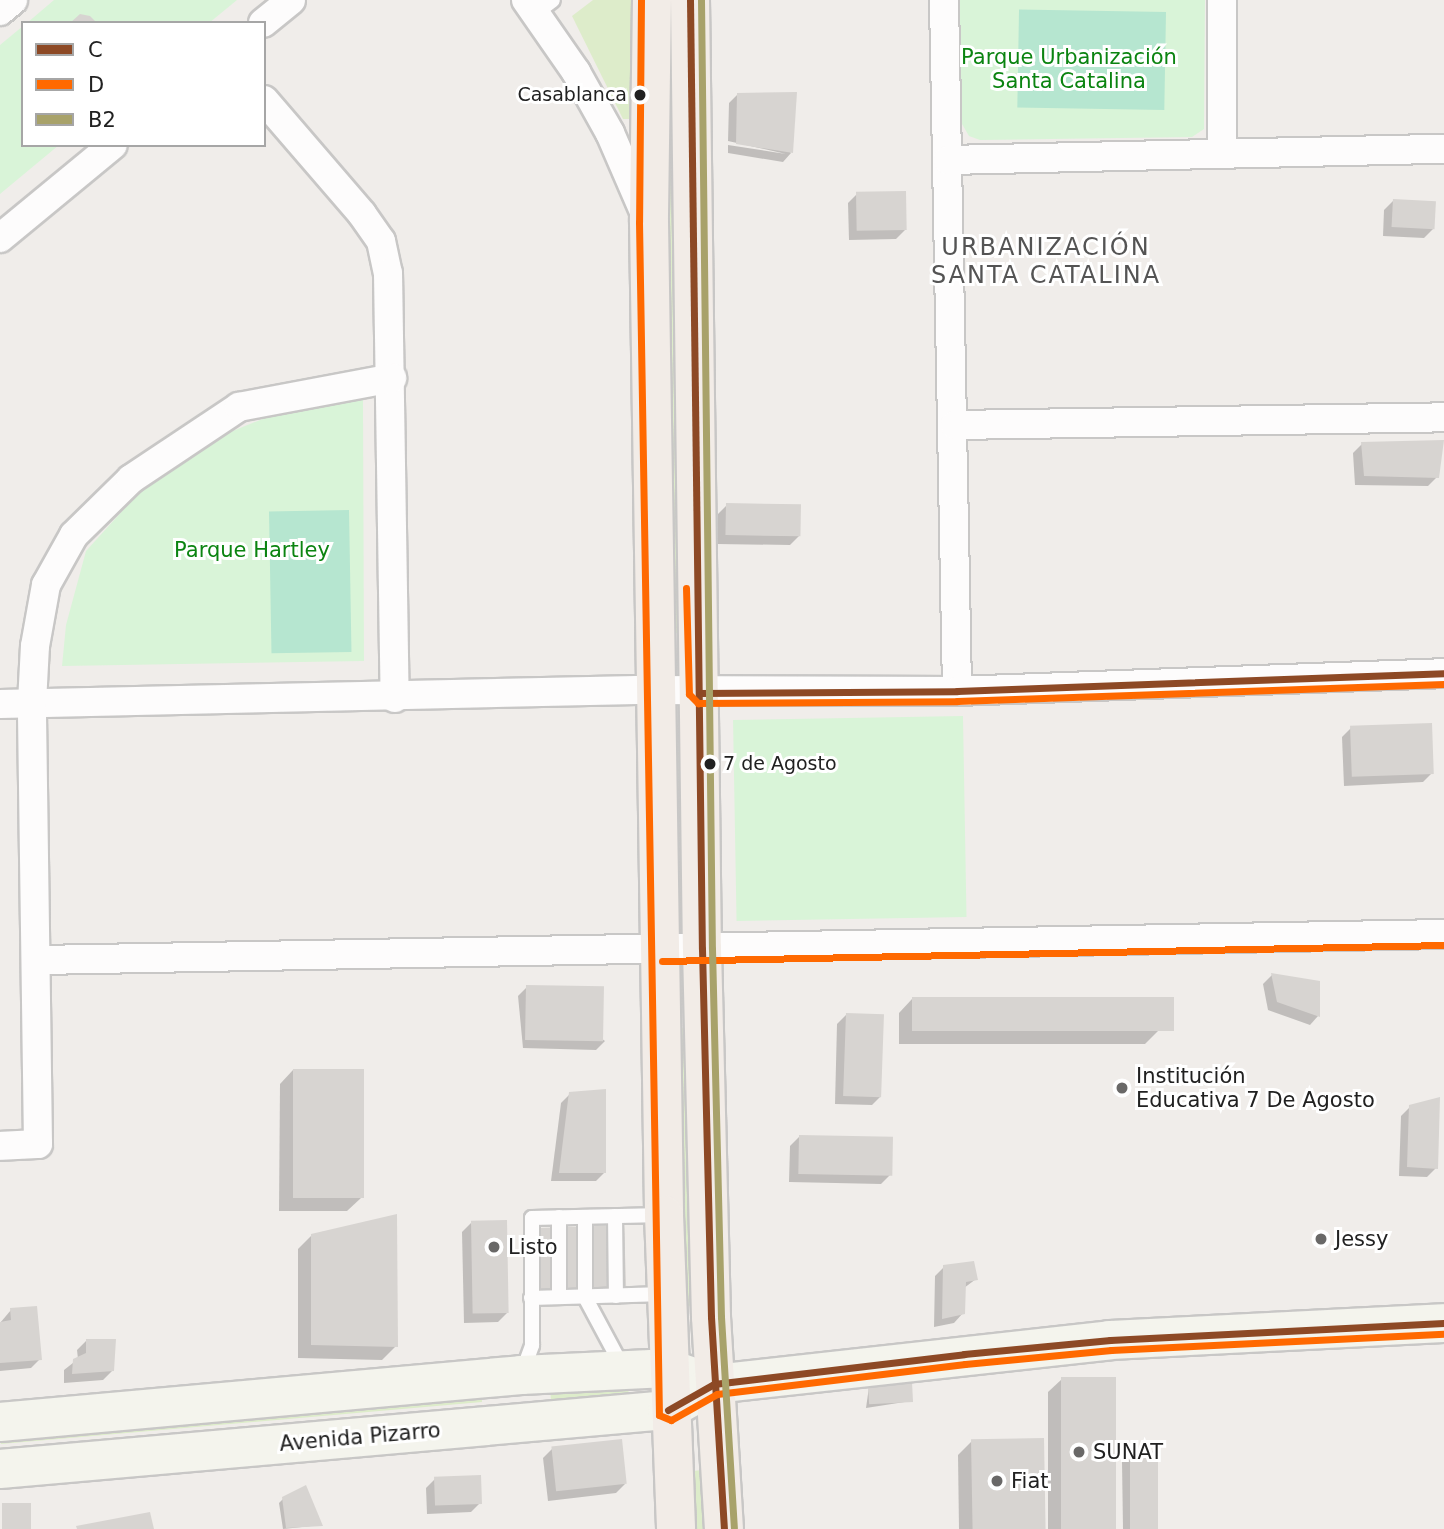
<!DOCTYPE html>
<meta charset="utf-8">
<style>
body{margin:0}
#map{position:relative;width:1444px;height:1529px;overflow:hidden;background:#f0edea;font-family:"DejaVu Sans",sans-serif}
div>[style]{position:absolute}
.grass>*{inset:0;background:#ddecca;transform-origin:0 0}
.park>*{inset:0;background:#d9f4d8;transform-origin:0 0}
.pitch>*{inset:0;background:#b6e6d0;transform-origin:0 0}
.shadow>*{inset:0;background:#0003}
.building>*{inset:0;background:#d7d4d1;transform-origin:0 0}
.roads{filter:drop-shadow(2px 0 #c8c7c6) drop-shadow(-2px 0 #c8c7c6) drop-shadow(0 2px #c8c7c6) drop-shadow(0 -2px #c8c7c6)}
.lane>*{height:14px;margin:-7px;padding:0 7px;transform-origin:7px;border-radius:7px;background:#fdfcfc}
.street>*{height:28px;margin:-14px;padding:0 14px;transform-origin:14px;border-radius:14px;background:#fdfcfc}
.secondary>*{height:38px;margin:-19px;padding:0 19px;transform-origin:19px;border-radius:19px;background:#f4f4ed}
.primary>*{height:38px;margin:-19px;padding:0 19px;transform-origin:19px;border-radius:19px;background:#f2ece7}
.bus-1>*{height:7px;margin:-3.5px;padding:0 3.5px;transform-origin:3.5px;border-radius:3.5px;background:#8d4925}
.bus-2>*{height:7px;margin:-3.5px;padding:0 3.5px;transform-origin:3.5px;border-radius:3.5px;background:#ff6900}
.bus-3>*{height:7px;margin:-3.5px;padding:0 3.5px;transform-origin:3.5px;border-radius:3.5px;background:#a8a26a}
.dots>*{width:19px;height:19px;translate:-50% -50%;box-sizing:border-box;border:4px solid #fff;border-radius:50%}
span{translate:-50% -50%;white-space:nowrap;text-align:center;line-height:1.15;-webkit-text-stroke:6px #fff;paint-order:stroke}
.bus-label{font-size:19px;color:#212121}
.right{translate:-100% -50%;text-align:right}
.left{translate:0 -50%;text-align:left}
.park-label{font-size:21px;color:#0b8411}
.poi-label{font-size:21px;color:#212121}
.street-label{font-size:21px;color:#212121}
.quarter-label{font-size:24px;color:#545454;letter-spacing:2px}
.legend{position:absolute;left:21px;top:21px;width:245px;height:126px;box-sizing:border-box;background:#fff;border:2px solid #a6a6a6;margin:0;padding:9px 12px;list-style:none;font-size:21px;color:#212121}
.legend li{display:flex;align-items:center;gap:14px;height:35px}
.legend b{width:35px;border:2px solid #a6a6a6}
</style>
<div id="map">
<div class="grass">
<div style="clip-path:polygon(593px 0,631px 0,634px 119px,623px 119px,572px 16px)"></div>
<div style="clip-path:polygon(668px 143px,679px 149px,685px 633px,671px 633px)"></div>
<div style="left:686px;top:750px;width:134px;height:13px;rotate:89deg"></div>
<div style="left:691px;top:1028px;width:278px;height:17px;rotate:89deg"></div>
<div style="left:628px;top:1385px;width:12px;height:78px;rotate:85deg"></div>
<div style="left:481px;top:1390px;width:12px;height:483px;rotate:85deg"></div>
<div style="left:702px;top:1470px;width:59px;height:16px;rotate:84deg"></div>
</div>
<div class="park">
<div style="clip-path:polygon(54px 0,237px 0,209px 23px,27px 23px)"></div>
<div style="clip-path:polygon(959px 0,1205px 0,1204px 129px,1192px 137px,980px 140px,969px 136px,962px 124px)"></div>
<div style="clip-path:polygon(23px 26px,23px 145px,59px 145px,0 194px,0 45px)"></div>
<div style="clip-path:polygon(363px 399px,364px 661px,62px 666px,66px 625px,86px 551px,144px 487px,228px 433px,287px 409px)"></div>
<div style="left:963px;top:716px;width:201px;height:230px;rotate:89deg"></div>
</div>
<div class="pitch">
<div style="left:1166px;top:12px;width:98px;height:147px;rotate:91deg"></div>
<div style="left:349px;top:510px;width:142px;height:80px;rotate:89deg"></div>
</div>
<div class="shadow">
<div style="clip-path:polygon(738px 94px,791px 153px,783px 162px,728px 153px,728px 145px,786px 154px,728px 141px,729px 103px)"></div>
<div style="clip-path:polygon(857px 194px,905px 230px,896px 239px,849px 240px,848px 203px)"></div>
<div style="clip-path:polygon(1393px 201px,1433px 229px,1424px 238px,1383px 236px,1384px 210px)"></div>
<div style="clip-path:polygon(1362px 444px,1437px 477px,1428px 486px,1355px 485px,1353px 453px)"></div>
<div style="clip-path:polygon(727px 505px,799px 536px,790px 545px,717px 544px,718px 514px)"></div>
<div style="clip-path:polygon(1351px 728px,1432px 773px,1423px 782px,1344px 786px,1342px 737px)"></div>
<div style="clip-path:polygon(1272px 975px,1318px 1016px,1310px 1025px,1268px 1010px,1263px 984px)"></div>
<div style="clip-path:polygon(527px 987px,605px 1041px,596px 1050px,523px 1048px,518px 996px)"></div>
<div style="clip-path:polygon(912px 999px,1159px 1030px,1145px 1044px,899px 1044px,899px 1013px)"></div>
<div style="clip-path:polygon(846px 1015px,881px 1096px,872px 1105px,835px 1104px,837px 1024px)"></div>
<div style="clip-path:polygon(293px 1070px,361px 1198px,347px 1211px,279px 1211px,280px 1084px)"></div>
<div style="clip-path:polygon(570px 1094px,605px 1172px,596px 1181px,551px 1181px,561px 1103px)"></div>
<div style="clip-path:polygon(1410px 1107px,1436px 1168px,1427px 1177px,1399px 1176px,1401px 1116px)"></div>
<div style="clip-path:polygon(799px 1137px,890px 1175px,881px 1184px,789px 1182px,790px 1146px)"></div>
<div style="clip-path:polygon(471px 1223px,507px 1313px,498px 1322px,464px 1323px,462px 1232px)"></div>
<div style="clip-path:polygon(527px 1229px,620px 1289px,524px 1291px,523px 1233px)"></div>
<div style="clip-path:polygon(312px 1235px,396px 1346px,382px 1360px,298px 1358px,298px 1249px)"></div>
<div style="clip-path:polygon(944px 1267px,976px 1279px,964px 1288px,963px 1313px,954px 1323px,934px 1327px,935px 1276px)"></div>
<div style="clip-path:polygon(11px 1310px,40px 1359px,31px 1368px,0 1371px,0 1323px)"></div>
<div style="clip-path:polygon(86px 1341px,112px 1371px,103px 1380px,64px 1383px,64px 1370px,78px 1359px,77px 1350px)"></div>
<div style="clip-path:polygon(1062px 1379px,1115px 1529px,1048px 1529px,1048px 1392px)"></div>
<div style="clip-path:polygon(869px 1387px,911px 1401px,866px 1408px)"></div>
<div style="clip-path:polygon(972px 1441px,1043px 1529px,959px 1529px,958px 1455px)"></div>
<div style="clip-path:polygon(552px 1449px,625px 1484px,616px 1493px,548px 1501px,543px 1458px)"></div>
<div style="clip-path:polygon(1131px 1453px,1157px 1529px,1123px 1529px,1122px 1462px)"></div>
<div style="clip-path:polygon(435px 1479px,480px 1503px,471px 1512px,427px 1514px,426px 1488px)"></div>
<div style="clip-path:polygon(283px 1499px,321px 1525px,283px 1529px,279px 1503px)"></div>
</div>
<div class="building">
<div style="clip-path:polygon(80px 14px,90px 16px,97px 23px,70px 23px)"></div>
<div style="clip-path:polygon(797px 92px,793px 153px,736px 144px,737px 93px)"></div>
<div style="left:906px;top:191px;width:39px;height:50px;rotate:89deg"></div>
<div style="left:1393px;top:199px;width:43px;height:28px;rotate:3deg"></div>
<div style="clip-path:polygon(1444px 440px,1439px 478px,1364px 476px,1361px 442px)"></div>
<div style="left:726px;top:503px;width:75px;height:32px;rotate:1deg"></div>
<div style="left:1432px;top:723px;width:51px;height:82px;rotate:88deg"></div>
<div style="clip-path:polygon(1271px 973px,1320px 981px,1320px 1017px,1277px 1002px)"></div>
<div style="left:526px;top:985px;width:78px;height:55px;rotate:1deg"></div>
<div style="left:912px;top:997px;width:262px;height:34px"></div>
<div style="left:846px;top:1013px;width:38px;height:83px;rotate:2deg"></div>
<div style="left:293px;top:1069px;width:71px;height:129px"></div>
<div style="clip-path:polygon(606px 1089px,606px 1173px,559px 1173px,569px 1092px)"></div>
<div style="clip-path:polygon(1440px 1097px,1438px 1169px,1407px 1167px,1409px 1105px)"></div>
<div style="left:799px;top:1135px;width:94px;height:39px;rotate:1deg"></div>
<div style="clip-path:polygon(397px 1214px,398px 1347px,311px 1345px,311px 1234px)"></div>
<div style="left:507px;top:1220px;width:93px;height:36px;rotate:89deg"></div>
<div style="left:624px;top:1225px;width:61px;height:98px;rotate:88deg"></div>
<div style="clip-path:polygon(974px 1261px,978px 1280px,966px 1282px,965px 1314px,942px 1319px,943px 1265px)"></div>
<div style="clip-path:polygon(37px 1306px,42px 1360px,0 1363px,0 1322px,11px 1320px,10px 1308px)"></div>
<div style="clip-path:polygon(86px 1339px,116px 1339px,114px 1371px,72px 1374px,73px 1359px,86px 1353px)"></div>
<div style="left:1061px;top:1377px;width:55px;height:152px"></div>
<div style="left:912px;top:1382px;width:20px;height:44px;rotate:87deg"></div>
<div style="left:1044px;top:1438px;width:91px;height:73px;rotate:89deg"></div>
<div style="left:622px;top:1439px;width:45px;height:71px;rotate:84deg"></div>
<div style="left:1130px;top:1451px;width:28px;height:78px"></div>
<div style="left:481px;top:1475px;width:29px;height:47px;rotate:88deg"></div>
<div style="clip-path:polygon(306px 1485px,323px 1526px,286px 1528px,282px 1497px)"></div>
<div style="left:2px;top:1503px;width:29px;height:26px"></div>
<div style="clip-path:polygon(150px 1512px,154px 1529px,77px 1529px,76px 1526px)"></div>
</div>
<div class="roads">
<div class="lane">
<div style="left:536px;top:13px;width:21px;rotate:-37deg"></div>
<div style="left:615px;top:1216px;width:80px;rotate:89.3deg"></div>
<div style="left:585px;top:1217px;width:80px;rotate:90deg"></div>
<div style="left:585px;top:1297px;width:78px;rotate:61.8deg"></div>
<div style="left:559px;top:1297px;width:80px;rotate:-90deg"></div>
<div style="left:531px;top:1298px;width:134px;rotate:-1.7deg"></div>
<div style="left:522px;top:1373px;width:30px;rotate:-70deg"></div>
<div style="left:532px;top:1345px;width:127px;rotate:-90deg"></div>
<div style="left:532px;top:1218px;width:131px;rotate:-1.3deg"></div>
</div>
<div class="street">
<div style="left:526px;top:0;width:88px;rotate:55.2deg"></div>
<div style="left:576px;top:72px;width:70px;rotate:60.9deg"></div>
<div style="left:610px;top:133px;width:88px;rotate:66.6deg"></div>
<div style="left:944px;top:0;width:691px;rotate:88.92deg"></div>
<div style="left:1222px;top:0;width:152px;rotate:90deg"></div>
<div style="left:0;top:11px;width:17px;rotate:-40deg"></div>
<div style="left:263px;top:23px;width:36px;rotate:-39deg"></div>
<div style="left:264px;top:100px;width:150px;rotate:49.3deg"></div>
<div style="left:362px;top:214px;width:33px;rotate:55deg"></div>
<div style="left:381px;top:241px;width:33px;rotate:78deg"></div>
<div style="left:388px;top:273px;width:425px;rotate:89.1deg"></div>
<div style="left:948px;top:160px;width:496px;rotate:-1.3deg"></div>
<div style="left:0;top:238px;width:146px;rotate:-39.5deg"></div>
<div style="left:955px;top:425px;width:489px;rotate:-0.9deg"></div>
<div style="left:0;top:704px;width:637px;rotate:-1.26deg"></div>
<div style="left:637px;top:690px;width:320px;rotate:0.2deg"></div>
<div style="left:957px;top:691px;width:487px;rotate:-2.1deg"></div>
<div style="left:39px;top:960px;width:1405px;rotate:-1.06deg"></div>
<div style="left:0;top:1146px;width:38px;rotate:-3deg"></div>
<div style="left:38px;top:1144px;width:441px;rotate:-90.8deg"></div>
<div style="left:32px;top:703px;width:57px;rotate:-87deg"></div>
<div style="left:35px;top:646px;width:62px;rotate:-79.8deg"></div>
<div style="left:46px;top:585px;width:57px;rotate:-60.8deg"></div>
<div style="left:74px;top:535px;width:80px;rotate:-44.5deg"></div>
<div style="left:131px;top:479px;width:130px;rotate:-33.7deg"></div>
<div style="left:239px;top:407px;width:156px;rotate:-10.7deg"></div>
</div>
<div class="secondary">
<div style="left:0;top:1422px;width:523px;rotate:-5.15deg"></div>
<div style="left:521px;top:1375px;width:146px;rotate:-2.7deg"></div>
<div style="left:667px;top:1368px;width:50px;rotate:18.8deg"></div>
<div style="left:714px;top:1384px;width:398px;rotate:-6.3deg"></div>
<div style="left:1110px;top:1340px;width:334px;rotate:-2.9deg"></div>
<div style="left:0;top:1469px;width:671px;rotate:-5.05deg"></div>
<div style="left:668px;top:1410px;width:38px;rotate:-29deg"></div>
</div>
<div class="primary">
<div style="left:652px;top:0;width:222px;rotate:90.8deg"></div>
<div style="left:649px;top:222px;width:993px;rotate:89.13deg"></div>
<div style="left:664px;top:1215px;width:314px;rotate:87.8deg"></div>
<div style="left:690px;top:0;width:949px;rotate:89.28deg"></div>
<div style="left:702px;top:949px;width:368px;rotate:88.6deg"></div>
<div style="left:711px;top:1317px;width:212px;rotate:86.5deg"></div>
</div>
</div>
<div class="bus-1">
<div style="left:690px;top:0;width:949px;rotate:89.28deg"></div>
<div style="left:702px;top:949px;width:368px;rotate:88.6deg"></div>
<div style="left:711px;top:1317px;width:212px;rotate:86.5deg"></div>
<div style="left:699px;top:693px;width:258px;rotate:-0.4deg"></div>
<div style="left:957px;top:691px;width:487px;rotate:-2.1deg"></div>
<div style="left:668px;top:1410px;width:53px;rotate:-29.5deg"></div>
<div style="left:714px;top:1384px;width:252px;rotate:-6.8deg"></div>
<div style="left:964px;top:1354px;width:147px;rotate:-5.5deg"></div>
<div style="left:1110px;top:1340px;width:334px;rotate:-2.9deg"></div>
</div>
<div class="bus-2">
<div style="left:641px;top:0;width:222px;rotate:90.5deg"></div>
<div style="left:639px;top:222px;width:1193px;rotate:89.04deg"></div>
<div style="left:659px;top:1415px;width:13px;rotate:23deg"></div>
<div style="left:671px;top:1420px;width:53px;rotate:-29.5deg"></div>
<div style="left:717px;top:1394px;width:250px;rotate:-6.9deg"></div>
<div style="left:965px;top:1364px;width:147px;rotate:-5.5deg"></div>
<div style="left:1111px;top:1350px;width:333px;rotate:-2.8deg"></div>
<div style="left:686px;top:588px;width:106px;rotate:88.4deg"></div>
<div style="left:689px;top:694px;width:13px;rotate:45deg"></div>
<div style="left:698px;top:703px;width:259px;rotate:-0.4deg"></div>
<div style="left:957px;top:701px;width:487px;rotate:-2deg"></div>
<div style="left:662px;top:961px;width:782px;rotate:-1.17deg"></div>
</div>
<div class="bus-3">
<div style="left:701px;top:0;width:949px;rotate:89.34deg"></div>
<div style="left:712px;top:949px;width:368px;rotate:88.6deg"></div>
<div style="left:721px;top:1317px;width:211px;rotate:86.5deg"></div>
</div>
<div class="dots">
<div style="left:640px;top:95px;background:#212121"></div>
<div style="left:710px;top:764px;background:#212121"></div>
<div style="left:1122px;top:1088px;background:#696867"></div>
<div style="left:1321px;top:1239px;background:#696867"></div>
<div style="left:494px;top:1247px;background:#696867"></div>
<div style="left:1079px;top:1452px;background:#696867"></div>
<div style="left:997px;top:1481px;background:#696867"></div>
</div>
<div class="bus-label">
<span class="right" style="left:627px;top:95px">Casablanca</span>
<span class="left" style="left:723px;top:764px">7 de Agosto</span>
</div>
<div class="park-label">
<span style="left:1069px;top:69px">Parque Urbanización<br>Santa Catalina</span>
<span style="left:252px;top:550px">Parque Hartley</span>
</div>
<div class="poi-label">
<span class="left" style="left:1136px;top:1088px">Institución<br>Educativa 7 De Agosto</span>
<span class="left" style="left:1335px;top:1239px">Jessy</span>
<span class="left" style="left:508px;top:1247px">Listo</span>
<span class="left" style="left:1093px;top:1452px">SUNAT</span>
<span class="left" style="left:1011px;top:1481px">Fiat</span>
</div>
<div class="street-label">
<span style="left:360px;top:1437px;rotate:-5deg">Avenida Pizarro</span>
</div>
<div class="quarter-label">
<span style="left:1046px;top:262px">URBANIZACIÓN<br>SANTA CATALINA</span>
</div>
<ul class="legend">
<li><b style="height:9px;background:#8d4925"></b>C</li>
<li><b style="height:9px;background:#ff6900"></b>D</li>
<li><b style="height:9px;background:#a8a26a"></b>B2</li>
</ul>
</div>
